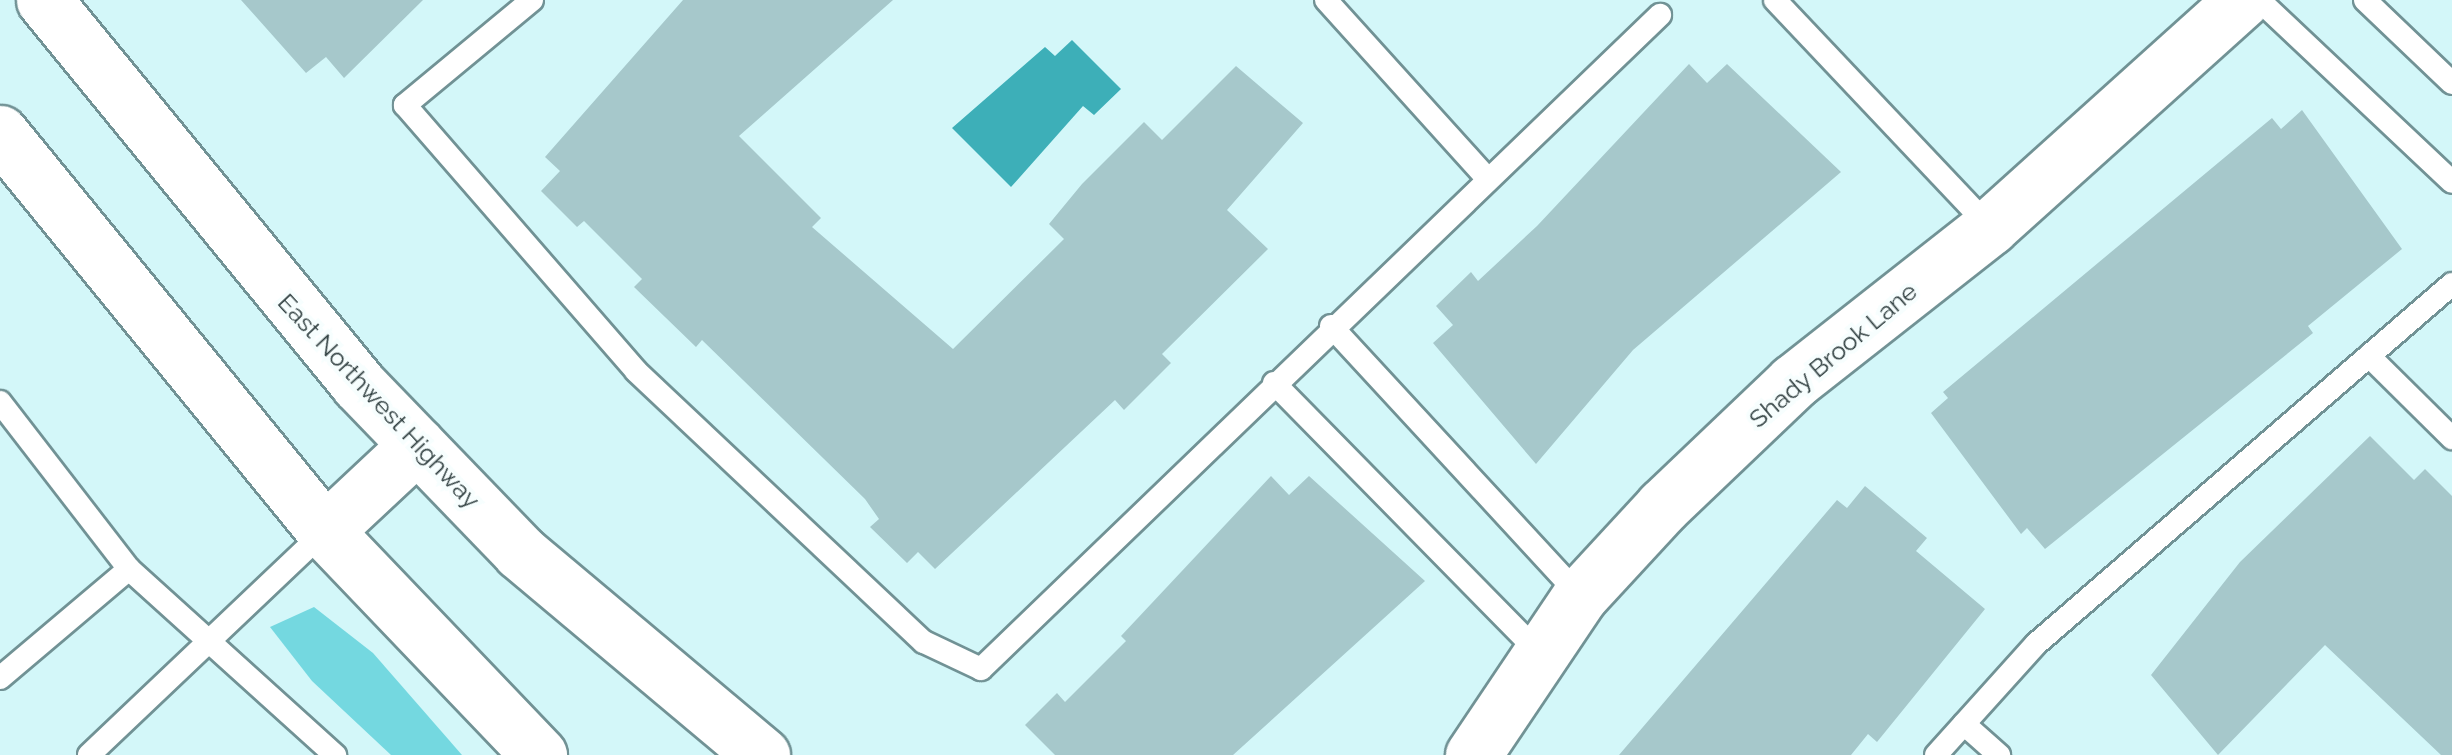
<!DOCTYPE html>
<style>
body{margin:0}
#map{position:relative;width:2452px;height:755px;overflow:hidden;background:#d3f7f9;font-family:Raleway,sans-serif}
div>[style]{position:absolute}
.green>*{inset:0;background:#74d8e0}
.water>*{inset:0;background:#3dafb8}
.building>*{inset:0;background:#a6c8cb}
.roads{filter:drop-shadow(2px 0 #719295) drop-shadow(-2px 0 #719295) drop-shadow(0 2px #719295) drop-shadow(0 -2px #719295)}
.lane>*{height:22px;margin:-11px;padding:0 11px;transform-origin:11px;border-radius:11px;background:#fff}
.secondary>*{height:55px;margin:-27.5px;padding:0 27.5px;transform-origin:27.5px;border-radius:27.5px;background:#fff}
.primary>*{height:55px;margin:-27.5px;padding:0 27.5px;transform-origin:27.5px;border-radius:27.5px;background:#fff}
span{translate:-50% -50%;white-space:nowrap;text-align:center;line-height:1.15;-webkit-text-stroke:8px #f7fefe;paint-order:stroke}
.street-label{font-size:25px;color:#303f40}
</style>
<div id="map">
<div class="green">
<div style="clip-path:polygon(314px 607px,373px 653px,462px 755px,391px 755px,312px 681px,270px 627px)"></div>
</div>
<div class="water">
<div style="clip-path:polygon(1072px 40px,1121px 89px,1094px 115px,1083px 106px,1011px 187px,952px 128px,1045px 47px,1055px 56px)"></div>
</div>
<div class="building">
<div style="clip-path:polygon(241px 0,423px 0,344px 78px,326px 57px,306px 73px)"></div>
<div style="clip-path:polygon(683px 0,893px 0,739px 136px,821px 218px,812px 227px,953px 349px,1064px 239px,1049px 224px,1082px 184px,1144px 122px,1162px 140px,1236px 66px,1303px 123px,1227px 210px,1268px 249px,1162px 354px,1171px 363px,1124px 410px,1115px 400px,935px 569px,918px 552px,907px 563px,870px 527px,879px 519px,865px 499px,702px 340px,696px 347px,634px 287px,642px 279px,584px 221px,577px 227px,541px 191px,560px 171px,545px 157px)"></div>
<div style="clip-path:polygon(1689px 64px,1707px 83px,1727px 64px,1841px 172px,1633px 350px,1536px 464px,1433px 343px,1453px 325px,1436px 306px,1471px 272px,1478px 281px,1537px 226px)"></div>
<div style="clip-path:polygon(2302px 110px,2402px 249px,2308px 326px,2313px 333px,2045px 549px,2027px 528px,2021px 534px,1931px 413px,1948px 398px,1943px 392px,2272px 118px,2281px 129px)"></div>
<div style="clip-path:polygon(2370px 436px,2414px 480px,2425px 469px,2452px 496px,2452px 755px,2441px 755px,2325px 645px,2218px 755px,2151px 675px,2240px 562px)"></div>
<div style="clip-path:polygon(1271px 476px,1289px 495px,1309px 476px,1425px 581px,1233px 755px,1055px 755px,1025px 725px,1057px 693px,1065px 702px,1126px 641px,1121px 636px)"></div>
<div style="clip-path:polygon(1865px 486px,1927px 538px,1916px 551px,1985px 609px,1877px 742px,1868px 734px,1851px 755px,1619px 755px,1837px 500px,1847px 508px)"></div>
</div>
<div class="roads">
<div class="lane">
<div style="left:532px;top:0;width:165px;rotate:140.4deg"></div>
<div style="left:405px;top:105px;width:352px;rotate:49deg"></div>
<div style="left:636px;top:371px;width:395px;rotate:43.3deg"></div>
<div style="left:924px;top:642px;width:63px;rotate:25.3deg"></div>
<div style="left:981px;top:669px;width:943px;rotate:-43.93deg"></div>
<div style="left:1326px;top:0;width:237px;rotate:47.9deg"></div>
<div style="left:1775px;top:0;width:313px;rotate:46.6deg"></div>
<div style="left:2259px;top:0;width:265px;rotate:43.3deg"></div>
<div style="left:2365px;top:0;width:120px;rotate:43.7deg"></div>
<div style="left:1331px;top:326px;width:367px;rotate:47.3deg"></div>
<div style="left:2369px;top:356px;width:117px;rotate:44.7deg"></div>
<div style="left:1274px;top:383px;width:380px;rotate:45.5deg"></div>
<div style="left:0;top:402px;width:211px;rotate:52.3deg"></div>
<div style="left:129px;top:569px;width:278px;rotate:42.1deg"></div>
<div style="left:0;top:678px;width:169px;rotate:-40.2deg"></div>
<div style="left:1964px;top:724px;width:47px;rotate:41.5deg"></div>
<div style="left:89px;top:755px;width:325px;rotate:-43.5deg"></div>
<div style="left:1936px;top:755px;width:149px;rotate:-48deg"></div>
<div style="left:2036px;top:644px;width:550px;rotate:-40.87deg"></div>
</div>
<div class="secondary">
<div style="left:1473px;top:755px;width:192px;rotate:-56.1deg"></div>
<div style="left:1580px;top:596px;width:122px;rotate:-47.3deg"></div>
<div style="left:1663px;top:506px;width:180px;rotate:-43.6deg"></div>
<div style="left:1793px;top:382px;width:251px;rotate:-38.2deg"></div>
<div style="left:1990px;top:227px;width:339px;rotate:-42deg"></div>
</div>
<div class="primary">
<div style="left:44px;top:0;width:496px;rotate:50.7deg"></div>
<div style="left:358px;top:384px;width:233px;rotate:46deg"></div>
<div style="left:520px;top:552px;width:316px;rotate:40deg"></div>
<div style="left:0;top:133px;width:514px;rotate:50.77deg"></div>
<div style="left:325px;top:531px;width:310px;rotate:46.3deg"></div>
<div style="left:325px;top:531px;width:126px;rotate:-43.1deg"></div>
</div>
</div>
<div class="street-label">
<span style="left:1833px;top:355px;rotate:-40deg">Shady Brook Lane</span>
<span style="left:379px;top:401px;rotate:47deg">East Northwest Highway</span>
</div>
</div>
